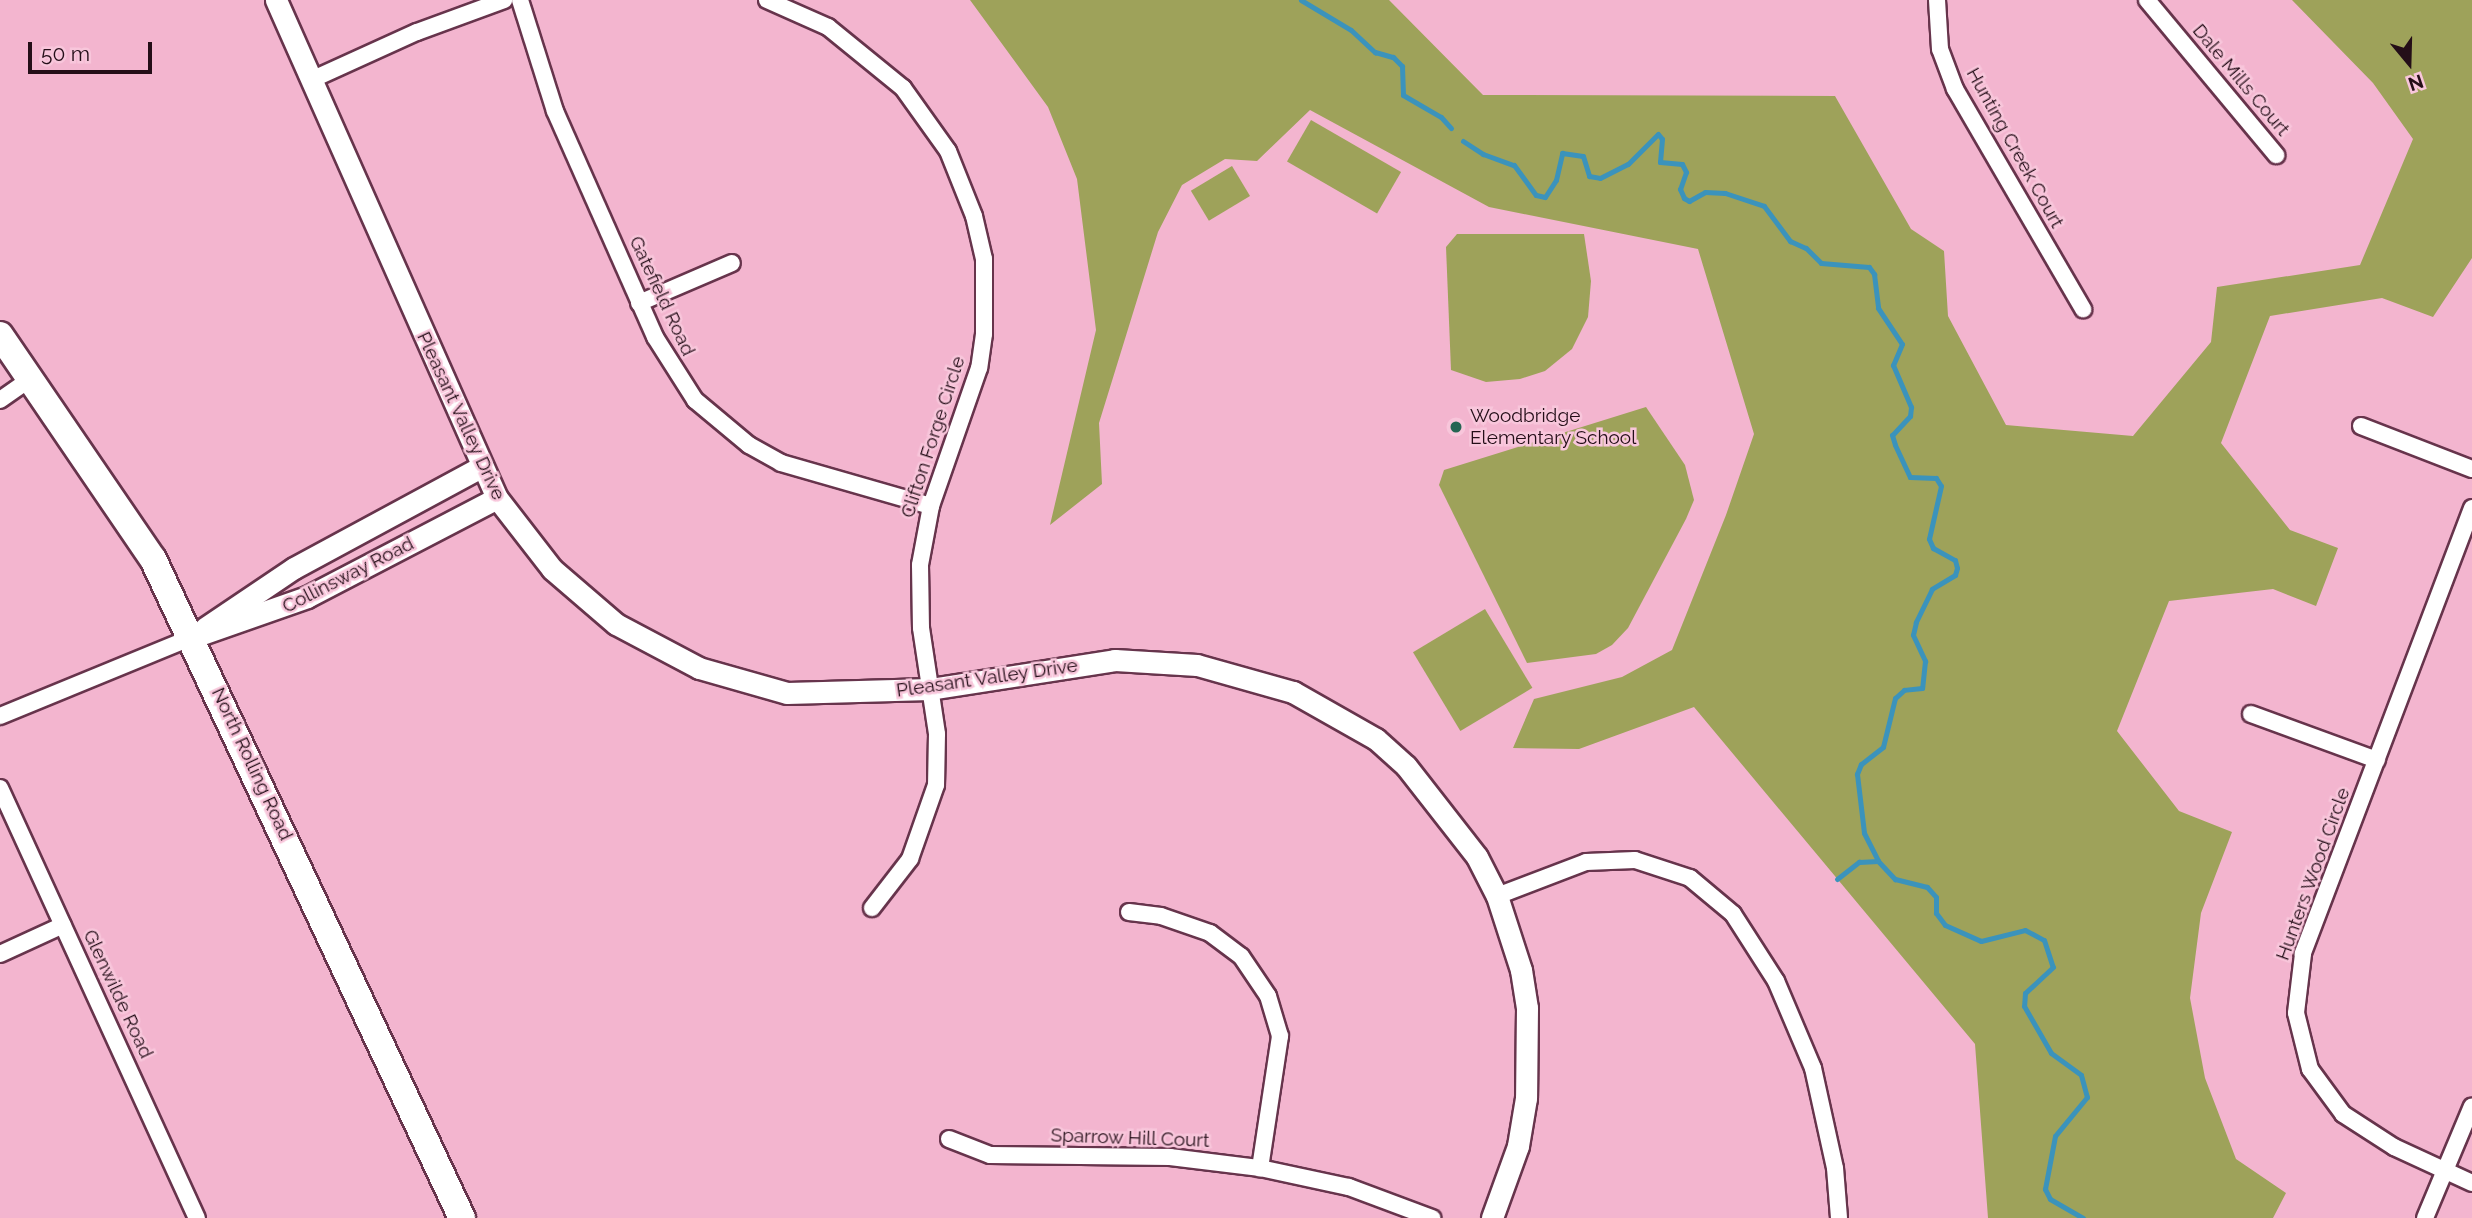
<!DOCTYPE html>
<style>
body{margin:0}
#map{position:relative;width:2472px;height:1218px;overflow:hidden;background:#f3b5cf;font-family:Raleway,sans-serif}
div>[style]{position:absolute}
.green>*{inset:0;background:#9ea25a;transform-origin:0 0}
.stream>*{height:5px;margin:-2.5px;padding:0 2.5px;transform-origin:2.5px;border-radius:2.5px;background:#3b93bc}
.roads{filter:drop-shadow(2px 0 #67344c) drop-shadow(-2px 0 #67344c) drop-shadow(0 2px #67344c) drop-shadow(0 -2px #67344c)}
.minor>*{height:16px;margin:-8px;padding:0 8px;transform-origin:8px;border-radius:8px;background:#fff}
.tertiary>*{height:21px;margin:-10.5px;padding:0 10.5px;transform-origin:10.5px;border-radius:10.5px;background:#fff}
.primary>*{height:26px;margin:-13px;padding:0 13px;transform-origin:13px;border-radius:13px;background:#fff}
.dots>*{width:19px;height:19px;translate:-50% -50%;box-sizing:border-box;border:4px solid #f8c6db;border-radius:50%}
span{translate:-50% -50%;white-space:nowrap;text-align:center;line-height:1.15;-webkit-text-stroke:5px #f8c6db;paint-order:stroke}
.street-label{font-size:19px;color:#240e18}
.poi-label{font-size:19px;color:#240e18}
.left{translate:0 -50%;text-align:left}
.north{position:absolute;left:2374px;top:28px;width:70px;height:70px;-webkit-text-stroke:5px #f8c6db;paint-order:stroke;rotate:161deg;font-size:19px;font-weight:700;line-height:28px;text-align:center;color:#240e18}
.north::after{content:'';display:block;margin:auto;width:24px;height:32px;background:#240e18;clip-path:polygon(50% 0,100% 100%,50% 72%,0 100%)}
.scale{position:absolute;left:28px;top:42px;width:124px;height:32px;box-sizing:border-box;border:4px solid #240e18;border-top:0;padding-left:9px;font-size:21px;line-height:24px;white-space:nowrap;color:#240e18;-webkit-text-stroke:5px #f8c6db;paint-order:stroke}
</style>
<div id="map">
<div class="green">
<div style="clip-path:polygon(970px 0,1389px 0,1483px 95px,1835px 96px,1911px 229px,1944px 251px,1948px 316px,2006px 425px,2133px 436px,2211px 342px,2217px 287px,2360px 265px,2413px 139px,2373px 83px,2292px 0,2472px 0,2472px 258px,2433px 317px,2382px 298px,2270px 316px,2221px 443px,2290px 530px,2338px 548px,2316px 606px,2273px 589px,2169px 601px,2117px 731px,2179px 811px,2232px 832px,2201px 913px,2190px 998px,2205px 1078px,2236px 1159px,2286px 1193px,2273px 1218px,1988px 1218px,1975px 1044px,1694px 707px,1579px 749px,1513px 748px,1534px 699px,1622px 677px,1672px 650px,1726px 515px,1754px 434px,1698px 249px,1489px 207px,1310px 110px,1257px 161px,1225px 159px,1182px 185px,1158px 232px,1099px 423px,1102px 484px,1050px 525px,1096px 330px,1077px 179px,1048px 107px)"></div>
<div style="left:1311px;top:120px;width:104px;height:48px;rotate:30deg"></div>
<div style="left:1232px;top:166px;width:35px;height:48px;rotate:59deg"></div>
<div style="clip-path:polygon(1457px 234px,1584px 234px,1591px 281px,1588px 317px,1572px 349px,1545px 371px,1520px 379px,1486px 382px,1451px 370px,1446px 247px)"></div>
<div style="clip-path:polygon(1646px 407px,1685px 465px,1694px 500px,1686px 519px,1628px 628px,1612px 645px,1596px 654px,1527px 663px,1439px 485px,1444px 470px)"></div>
<div style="left:1485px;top:609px;width:92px;height:84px;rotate:59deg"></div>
</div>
<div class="stream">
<div style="left:1301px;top:0;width:58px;rotate:31deg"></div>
<div style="left:1351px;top:30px;width:33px;rotate:43deg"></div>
<div style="left:1375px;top:52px;width:19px;rotate:16deg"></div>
<div style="left:1393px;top:57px;width:13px;rotate:45deg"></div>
<div style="left:1402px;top:66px;width:29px;rotate:88deg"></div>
<div style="left:1403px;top:95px;width:44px;rotate:30.1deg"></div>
<div style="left:1441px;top:117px;width:15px;rotate:48deg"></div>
<div style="left:1463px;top:141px;width:24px;rotate:33deg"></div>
<div style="left:1483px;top:154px;width:33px;rotate:20deg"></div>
<div style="left:1514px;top:165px;width:37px;rotate:54deg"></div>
<div style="left:1536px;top:195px;width:9px;rotate:13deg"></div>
<div style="left:1545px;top:197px;width:20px;rotate:-57deg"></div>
<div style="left:1556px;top:180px;width:28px;rotate:-77deg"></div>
<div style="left:1562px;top:153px;width:21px;rotate:8deg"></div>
<div style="left:1583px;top:156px;width:21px;rotate:73deg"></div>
<div style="left:1589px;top:176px;width:11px;rotate:10deg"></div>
<div style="left:1600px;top:178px;width:31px;rotate:-27deg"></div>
<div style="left:1628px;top:164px;width:42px;rotate:-45deg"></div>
<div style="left:1658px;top:134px;width:6px;rotate:51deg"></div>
<div style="left:1662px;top:139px;width:23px;rotate:95deg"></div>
<div style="left:1660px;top:162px;width:22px;rotate:5deg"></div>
<div style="left:1682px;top:164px;width:9px;rotate:63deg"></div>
<div style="left:1686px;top:172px;width:18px;rotate:109deg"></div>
<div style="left:1680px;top:189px;width:10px;rotate:66deg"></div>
<div style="left:1684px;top:198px;width:6px;rotate:31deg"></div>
<div style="left:1689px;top:201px;width:18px;rotate:-29deg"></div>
<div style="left:1705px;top:192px;width:20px;rotate:3deg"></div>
<div style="left:1725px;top:193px;width:41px;rotate:18.4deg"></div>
<div style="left:1764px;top:206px;width:44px;rotate:53.4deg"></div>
<div style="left:1790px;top:241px;width:17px;rotate:24deg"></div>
<div style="left:1806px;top:248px;width:21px;rotate:45deg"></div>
<div style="left:1821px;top:263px;width:48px;rotate:4.8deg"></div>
<div style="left:1869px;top:267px;width:9px;rotate:54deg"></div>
<div style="left:1874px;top:274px;width:34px;rotate:83deg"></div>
<div style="left:1878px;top:308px;width:43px;rotate:56.3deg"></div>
<div style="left:1902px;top:344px;width:23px;rotate:113deg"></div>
<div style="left:1893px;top:365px;width:46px;rotate:66.8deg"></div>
<div style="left:1911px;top:407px;width:9px;rotate:96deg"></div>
<div style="left:1910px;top:416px;width:26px;rotate:133deg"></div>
<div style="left:1892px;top:435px;width:10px;rotate:73deg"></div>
<div style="left:1895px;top:445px;width:35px;rotate:65deg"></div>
<div style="left:1910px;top:477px;width:26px;rotate:2deg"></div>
<div style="left:1936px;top:478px;width:9px;rotate:58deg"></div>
<div style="left:1941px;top:486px;width:54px;rotate:102.8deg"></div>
<div style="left:1929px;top:539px;width:10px;rotate:66deg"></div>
<div style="left:1933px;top:548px;width:25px;rotate:29deg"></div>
<div style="left:1955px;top:560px;width:8px;rotate:76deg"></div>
<div style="left:1957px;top:568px;width:7px;rotate:106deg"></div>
<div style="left:1955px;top:575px;width:27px;rotate:149deg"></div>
<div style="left:1932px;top:589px;width:37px;rotate:116deg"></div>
<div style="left:1916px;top:622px;width:13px;rotate:103deg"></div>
<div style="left:1913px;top:635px;width:29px;rotate:65deg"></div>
<div style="left:1925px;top:661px;width:27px;rotate:96deg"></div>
<div style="left:1922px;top:688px;width:18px;rotate:174deg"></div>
<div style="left:1904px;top:690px;width:12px;rotate:138deg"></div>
<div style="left:1895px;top:698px;width:50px;rotate:103.8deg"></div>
<div style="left:1883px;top:747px;width:28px;rotate:142deg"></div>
<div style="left:1861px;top:764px;width:11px;rotate:112deg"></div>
<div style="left:1857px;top:774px;width:59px;rotate:83.2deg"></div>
<div style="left:1864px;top:833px;width:31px;rotate:63deg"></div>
<div style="left:1878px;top:861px;width:25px;rotate:47deg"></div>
<div style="left:1895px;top:879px;width:33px;rotate:14deg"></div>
<div style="left:1927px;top:887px;width:13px;rotate:48deg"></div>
<div style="left:1936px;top:897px;width:16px;rotate:90deg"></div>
<div style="left:1936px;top:913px;width:15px;rotate:53deg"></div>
<div style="left:1945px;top:925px;width:39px;rotate:24deg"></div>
<div style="left:1981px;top:941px;width:45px;rotate:-14deg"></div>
<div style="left:2025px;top:930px;width:21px;rotate:28deg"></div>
<div style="left:2044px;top:940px;width:28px;rotate:72deg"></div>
<div style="left:2053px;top:967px;width:38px;rotate:137deg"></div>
<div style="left:2025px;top:993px;width:13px;rotate:94deg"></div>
<div style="left:2024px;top:1006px;width:54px;rotate:60.1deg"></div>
<div style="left:2051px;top:1053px;width:37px;rotate:36deg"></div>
<div style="left:2081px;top:1075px;width:23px;rotate:75deg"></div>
<div style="left:2087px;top:1097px;width:50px;rotate:129.4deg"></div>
<div style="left:2055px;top:1136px;width:54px;rotate:100.7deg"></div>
<div style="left:2045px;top:1189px;width:11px;rotate:63deg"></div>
<div style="left:2050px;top:1199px;width:38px;rotate:30deg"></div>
<div style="left:1837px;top:879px;width:28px;rotate:-38deg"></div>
<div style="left:1859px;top:862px;width:19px;rotate:-3deg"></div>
</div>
<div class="roads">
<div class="minor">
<div style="left:520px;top:0;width:116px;rotate:72.5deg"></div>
<div style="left:555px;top:111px;width:247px;rotate:66.1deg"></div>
<div style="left:655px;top:337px;width:75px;rotate:57.6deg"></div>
<div style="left:695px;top:400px;width:70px;rotate:39.8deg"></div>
<div style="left:749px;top:445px;width:37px;rotate:29deg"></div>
<div style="left:781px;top:463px;width:156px;rotate:16deg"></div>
<div style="left:767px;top:0;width:67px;rotate:23.9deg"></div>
<div style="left:828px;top:27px;width:97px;rotate:39.1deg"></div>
<div style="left:903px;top:88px;width:77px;rotate:54.5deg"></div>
<div style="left:948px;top:151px;width:70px;rotate:68.2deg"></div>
<div style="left:974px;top:216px;width:44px;rotate:76.9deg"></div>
<div style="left:984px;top:259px;width:75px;rotate:90deg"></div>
<div style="left:984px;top:334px;width:34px;rotate:98deg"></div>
<div style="left:979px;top:368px;width:146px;rotate:109.2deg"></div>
<div style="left:931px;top:506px;width:60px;rotate:100.6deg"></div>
<div style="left:920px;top:565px;width:63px;rotate:89.1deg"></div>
<div style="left:921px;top:628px;width:107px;rotate:81.4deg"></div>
<div style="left:937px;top:734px;width:51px;rotate:91.1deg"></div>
<div style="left:936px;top:785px;width:78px;rotate:109.4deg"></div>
<div style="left:910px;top:859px;width:62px;rotate:127.8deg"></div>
<div style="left:1937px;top:0;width:49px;rotate:86.5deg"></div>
<div style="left:1940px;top:49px;width:43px;rotate:69.4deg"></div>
<div style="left:1955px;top:89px;width:255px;rotate:59.8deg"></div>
<div style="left:2147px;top:0;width:202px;rotate:50.2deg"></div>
<div style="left:311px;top:80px;width:116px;rotate:-24.4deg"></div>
<div style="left:417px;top:32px;width:93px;rotate:-20.2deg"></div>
<div style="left:639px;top:303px;width:101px;rotate:-23.3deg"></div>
<div style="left:0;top:400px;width:38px;rotate:-35deg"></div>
<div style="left:2361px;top:426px;width:119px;rotate:21.2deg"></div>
<div style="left:2472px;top:508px;width:477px;rotate:110.8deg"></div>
<div style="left:2303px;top:954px;width:59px;rotate:96.8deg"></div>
<div style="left:2296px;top:1013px;width:58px;rotate:76deg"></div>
<div style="left:2310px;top:1069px;width:56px;rotate:53.7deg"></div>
<div style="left:2343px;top:1114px;width:61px;rotate:32.9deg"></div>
<div style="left:2394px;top:1147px;width:86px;rotate:24.8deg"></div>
<div style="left:2251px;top:714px;width:134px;rotate:20.1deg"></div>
<div style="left:0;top:716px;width:209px;rotate:-22.3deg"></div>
<div style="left:0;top:788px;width:473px;rotate:65.4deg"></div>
<div style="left:1497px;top:896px;width:95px;rotate:-20.9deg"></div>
<div style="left:1586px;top:862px;width:49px;rotate:-2.3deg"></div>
<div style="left:1635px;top:860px;width:58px;rotate:18.1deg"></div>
<div style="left:1690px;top:878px;width:56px;rotate:39.9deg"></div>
<div style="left:1733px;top:914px;width:80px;rotate:57.3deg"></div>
<div style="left:1776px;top:981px;width:95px;rotate:67deg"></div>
<div style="left:1813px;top:1068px;width:102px;rotate:77.6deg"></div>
<div style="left:1835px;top:1168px;width:50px;rotate:85.4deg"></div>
<div style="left:1129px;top:912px;width:32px;rotate:7deg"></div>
<div style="left:1161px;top:916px;width:52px;rotate:19.1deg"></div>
<div style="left:1210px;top:933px;width:39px;rotate:37deg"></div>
<div style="left:1241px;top:956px;width:48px;rotate:56deg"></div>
<div style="left:1268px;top:996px;width:42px;rotate:73.3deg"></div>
<div style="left:1280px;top:1036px;width:134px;rotate:98.6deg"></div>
<div style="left:0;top:954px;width:69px;rotate:-24.7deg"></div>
<div style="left:949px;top:1139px;width:44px;rotate:21.3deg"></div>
<div style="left:990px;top:1155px;width:180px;rotate:0.6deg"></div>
<div style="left:1170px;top:1157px;width:91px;rotate:7deg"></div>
<div style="left:1260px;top:1168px;width:91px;rotate:12.1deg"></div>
<div style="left:1349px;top:1187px;width:89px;rotate:20.5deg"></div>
<div style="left:2425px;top:1218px;width:121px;rotate:-67.2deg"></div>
</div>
<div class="tertiary">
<div style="left:276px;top:0;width:545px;rotate:66.07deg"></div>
<div style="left:497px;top:498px;width:90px;rotate:52.2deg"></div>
<div style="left:552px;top:569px;width:84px;rotate:40.7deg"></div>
<div style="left:616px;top:624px;width:94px;rotate:27.9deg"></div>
<div style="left:699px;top:668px;width:91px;rotate:15.9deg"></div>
<div style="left:787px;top:693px;width:143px;rotate:-1.6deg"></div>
<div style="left:930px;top:689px;width:187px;rotate:-8.9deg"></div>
<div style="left:1115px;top:660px;width:82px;rotate:3.5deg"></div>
<div style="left:1197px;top:665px;width:100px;rotate:15.7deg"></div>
<div style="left:1293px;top:692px;width:95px;rotate:29.5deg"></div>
<div style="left:1376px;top:739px;width:40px;rotate:42deg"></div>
<div style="left:1406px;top:766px;width:115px;rotate:52deg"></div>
<div style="left:1477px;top:857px;width:44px;rotate:62.9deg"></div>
<div style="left:1497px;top:896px;width:78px;rotate:72deg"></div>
<div style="left:1521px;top:970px;width:38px;rotate:81deg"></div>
<div style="left:1527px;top:1008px;width:90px;rotate:90.6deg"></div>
<div style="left:1526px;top:1098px;width:49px;rotate:99.5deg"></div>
<div style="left:1518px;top:1146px;width:77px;rotate:109.9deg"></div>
<div style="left:205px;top:628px;width:107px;rotate:-34deg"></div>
<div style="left:294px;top:568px;width:213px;rotate:-28.4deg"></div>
<div style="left:193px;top:637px;width:121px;rotate:-19.3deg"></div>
<div style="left:307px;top:597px;width:214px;rotate:-27.5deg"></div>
</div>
<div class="primary">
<div style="left:0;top:335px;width:271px;rotate:55.7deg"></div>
<div style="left:153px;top:559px;width:728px;rotate:64.88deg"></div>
</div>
</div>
<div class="dots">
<div style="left:1456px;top:427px;background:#256553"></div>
</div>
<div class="street-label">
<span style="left:2241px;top:80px;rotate:50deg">Dale Mills Court</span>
<span style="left:2015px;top:148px;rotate:61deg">Hunting Creek Court</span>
<span style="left:662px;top:296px;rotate:65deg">Gatefield Road</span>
<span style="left:461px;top:416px;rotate:65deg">Pleasant Valley Drive</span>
<span style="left:933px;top:437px;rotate:-72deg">Clifton Forge Circle</span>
<span style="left:348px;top:575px;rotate:-27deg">Collinsway Road</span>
<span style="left:987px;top:678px;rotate:-8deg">Pleasant Valley Drive</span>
<span style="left:252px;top:764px;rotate:65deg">North Rolling Road</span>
<span style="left:2313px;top:874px;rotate:-70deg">Hunters Wood Circle</span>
<span style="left:118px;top:994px;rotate:65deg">Glenwilde Road</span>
<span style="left:1130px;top:1138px;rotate:2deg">Sparrow Hill Court</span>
</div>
<div class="poi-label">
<span class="left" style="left:1470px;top:427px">Woodbridge<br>Elementary School</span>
</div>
<div class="north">N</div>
<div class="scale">50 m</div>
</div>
